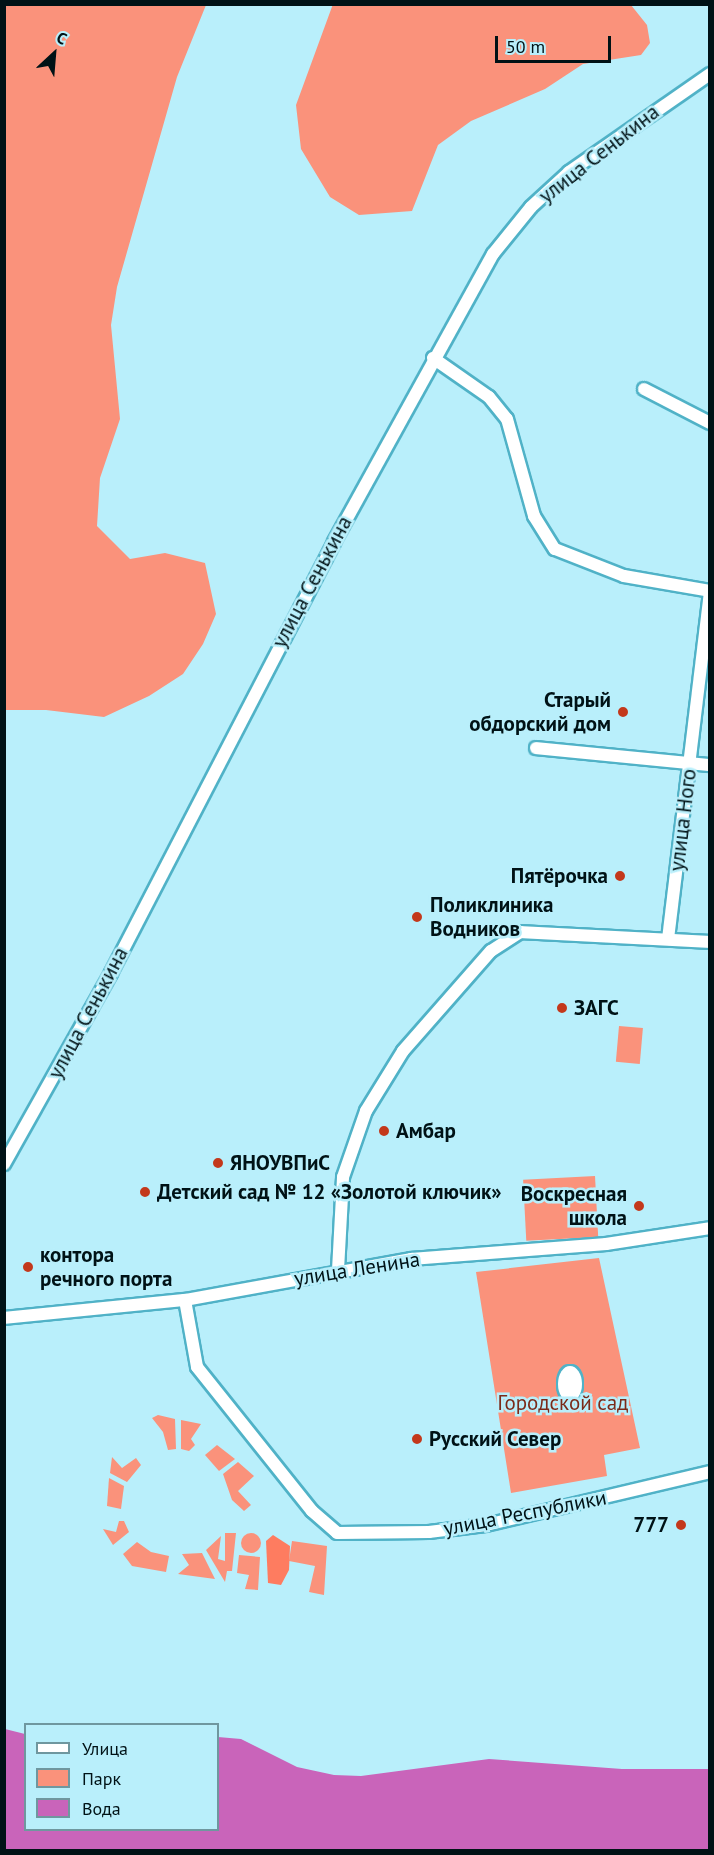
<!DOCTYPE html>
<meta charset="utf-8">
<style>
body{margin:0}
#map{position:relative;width:714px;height:1855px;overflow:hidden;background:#b9effb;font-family:"PT Sans",sans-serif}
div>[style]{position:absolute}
.green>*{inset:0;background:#fa927b;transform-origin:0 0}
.round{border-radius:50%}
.forest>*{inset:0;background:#fe7c60}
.water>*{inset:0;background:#c964ba}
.roads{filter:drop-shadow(2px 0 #50b2c7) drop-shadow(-2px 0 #50b2c7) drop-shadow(0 2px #50b2c7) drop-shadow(0 -2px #50b2c7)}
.street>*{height:12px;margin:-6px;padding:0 6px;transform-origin:6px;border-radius:6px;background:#fff}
.street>.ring{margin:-6px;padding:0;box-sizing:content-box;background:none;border:12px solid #fff;border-radius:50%}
.dots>*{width:16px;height:16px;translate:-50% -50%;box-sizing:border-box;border:3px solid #b9effb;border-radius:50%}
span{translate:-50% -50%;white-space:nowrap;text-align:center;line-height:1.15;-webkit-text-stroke:5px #b9effb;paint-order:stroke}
.street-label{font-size:21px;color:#001216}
.poi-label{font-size:21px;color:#001216;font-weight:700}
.right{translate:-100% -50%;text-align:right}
.left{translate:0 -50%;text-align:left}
.park-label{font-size:21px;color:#7b2a19}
.frame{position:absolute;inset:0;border:6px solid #001216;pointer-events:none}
.legend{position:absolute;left:24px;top:1723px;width:195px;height:108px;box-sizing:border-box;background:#b9effb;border:2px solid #6f979f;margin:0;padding:8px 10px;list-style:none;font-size:18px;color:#001216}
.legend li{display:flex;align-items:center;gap:12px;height:30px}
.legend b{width:30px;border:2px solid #6f979f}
.north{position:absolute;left:24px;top:24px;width:60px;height:60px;-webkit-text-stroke:4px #b9effb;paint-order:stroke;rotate:26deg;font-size:16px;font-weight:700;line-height:24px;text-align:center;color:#001216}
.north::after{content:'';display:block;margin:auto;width:21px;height:27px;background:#001216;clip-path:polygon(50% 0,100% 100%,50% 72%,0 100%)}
.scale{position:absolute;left:495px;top:36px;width:116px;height:27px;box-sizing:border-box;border:3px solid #001216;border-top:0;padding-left:8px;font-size:18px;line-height:21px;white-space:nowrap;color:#001216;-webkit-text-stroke:4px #b9effb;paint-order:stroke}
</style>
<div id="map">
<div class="green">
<div style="clip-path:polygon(333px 4px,631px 5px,647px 25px,650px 43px,641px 55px,583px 64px,545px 89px,471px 121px,438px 145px,412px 211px,359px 215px,330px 197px,301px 149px,296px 105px)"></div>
<div style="clip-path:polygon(4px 5px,206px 5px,177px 77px,117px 287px,111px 325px,120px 419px,100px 478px,97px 526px,130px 559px,165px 553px,205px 563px,216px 614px,203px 644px,183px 674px,149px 696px,104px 717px,46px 710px,5px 710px)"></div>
<div style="left:619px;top:1026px;width:24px;height:36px;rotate:5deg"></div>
<div style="left:595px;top:1176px;width:61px;height:72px;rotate:87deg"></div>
<div style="clip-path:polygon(599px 1258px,640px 1448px,604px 1455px,607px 1476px,511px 1493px,476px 1272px)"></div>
<div style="clip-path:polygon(158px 1415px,175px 1419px,176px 1449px,168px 1450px,163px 1432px,152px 1418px)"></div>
<div style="clip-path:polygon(181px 1420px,201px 1424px,191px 1439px,195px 1445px,189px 1451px,181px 1449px)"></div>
<div style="clip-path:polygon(217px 1445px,235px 1459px,219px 1471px,205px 1455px)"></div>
<div style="clip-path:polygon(112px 1457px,122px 1468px,136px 1458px,141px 1465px,127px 1482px,110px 1473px)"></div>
<div style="clip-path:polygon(238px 1462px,254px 1476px,238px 1491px,251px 1505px,244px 1511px,232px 1500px,223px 1474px)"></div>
<div style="clip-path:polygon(109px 1478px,124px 1486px,121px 1509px,107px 1506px)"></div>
<div style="clip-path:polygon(119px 1521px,124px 1521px,129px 1532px,113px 1545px,103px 1529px,116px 1532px)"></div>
<div style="clip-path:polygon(225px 1533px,236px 1533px,232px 1571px,227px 1571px,225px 1582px,206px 1550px,221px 1536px,218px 1559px,225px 1561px)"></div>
<div class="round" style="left:241px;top:1533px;width:20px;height:20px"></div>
<div style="clip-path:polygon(292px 1541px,327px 1546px,324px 1595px,309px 1592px,315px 1566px,289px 1561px)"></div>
<div style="clip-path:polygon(137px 1542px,151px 1552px,169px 1556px,166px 1572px,132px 1566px,123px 1554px)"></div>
<div style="clip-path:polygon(202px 1553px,215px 1579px,178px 1574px,189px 1565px,182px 1554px)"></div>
<div style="clip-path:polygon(239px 1555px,260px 1557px,258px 1590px,245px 1589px,249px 1575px,237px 1573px)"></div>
</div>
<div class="forest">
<div style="clip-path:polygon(273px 1535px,290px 1546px,289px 1570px,281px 1585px,268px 1583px,266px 1541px)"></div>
</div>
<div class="water">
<div style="clip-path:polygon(5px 1729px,25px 1734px,26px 1830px,218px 1830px,218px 1737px,241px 1739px,297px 1767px,334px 1775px,361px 1776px,489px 1759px,622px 1769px,709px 1769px,709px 1850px,5px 1850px)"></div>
</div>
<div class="roads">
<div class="street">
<div style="left:433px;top:358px;width:68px;rotate:34.9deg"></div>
<div style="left:489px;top:397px;width:28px;rotate:51deg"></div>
<div style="left:507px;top:419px;width:101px;rotate:74.4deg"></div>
<div style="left:534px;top:516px;width:39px;rotate:58deg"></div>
<div style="left:555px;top:549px;width:74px;rotate:21.4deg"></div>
<div style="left:624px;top:576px;width:87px;rotate:9.9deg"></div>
<div style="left:644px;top:389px;width:74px;rotate:27.3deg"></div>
<div style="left:536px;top:748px;width:175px;rotate:5.6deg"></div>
<div style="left:668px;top:939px;width:349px;rotate:-83.1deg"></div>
<div style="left:4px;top:1164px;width:219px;rotate:-60.7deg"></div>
<div style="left:111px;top:973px;width:485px;rotate:-62.6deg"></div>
<div style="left:334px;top:542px;width:329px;rotate:-61.1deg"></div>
<div style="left:493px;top:254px;width:60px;rotate:-51deg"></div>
<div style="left:531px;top:207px;width:52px;rotate:-42.6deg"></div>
<div style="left:569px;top:172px;width:172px;rotate:-34.8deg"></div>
<div style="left:338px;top:1270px;width:93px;rotate:-86.9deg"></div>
<div style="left:343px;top:1177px;width:70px;rotate:-70.8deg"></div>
<div style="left:366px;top:1111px;width:70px;rotate:-58.3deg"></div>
<div style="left:403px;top:1051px;width:133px;rotate:-48.7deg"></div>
<div style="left:491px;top:951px;width:35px;rotate:-33deg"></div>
<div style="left:520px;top:932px;width:190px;rotate:3deg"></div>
<div style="left:185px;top:1300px;width:68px;rotate:79.8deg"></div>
<div style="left:197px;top:1367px;width:184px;rotate:51.4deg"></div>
<div style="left:312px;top:1511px;width:33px;rotate:41deg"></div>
<div style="left:337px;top:1533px;width:92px;rotate:-0.6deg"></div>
<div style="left:429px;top:1532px;width:57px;rotate:-7deg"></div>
<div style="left:486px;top:1525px;width:230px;rotate:-13.3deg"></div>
<div style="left:4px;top:1318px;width:182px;rotate:-5.7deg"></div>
<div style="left:185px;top:1300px;width:230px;rotate:-10.3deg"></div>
<div style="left:411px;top:1259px;width:196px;rotate:-4.4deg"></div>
<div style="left:606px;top:1244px;width:105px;rotate:-8.7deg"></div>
<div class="ring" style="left:563.5px;top:1371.5px;width:-1px;height:-1px"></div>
</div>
</div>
<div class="dots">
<div style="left:623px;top:712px;background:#c3381b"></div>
<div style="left:620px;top:876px;background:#c3381b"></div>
<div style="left:417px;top:917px;background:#c3381b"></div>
<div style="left:562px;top:1008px;background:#c3381b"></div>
<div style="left:384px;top:1131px;background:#c3381b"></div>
<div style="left:218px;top:1163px;background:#c3381b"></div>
<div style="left:145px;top:1192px;background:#c3381b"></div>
<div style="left:639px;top:1206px;background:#c3381b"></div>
<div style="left:28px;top:1267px;background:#c3381b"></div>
<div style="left:417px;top:1439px;background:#c3381b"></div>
<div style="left:681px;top:1525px;background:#c3381b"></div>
</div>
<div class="street-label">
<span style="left:599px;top:154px;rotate:-38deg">улица Сенькина</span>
<span style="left:312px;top:582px;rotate:-62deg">улица Сенькина</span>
<span style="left:683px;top:820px;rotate:-83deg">улица Ного</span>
<span style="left:88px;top:1013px;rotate:-62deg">улица Сенькина</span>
<span style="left:357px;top:1269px;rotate:-9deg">улица Ленина</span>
<span style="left:525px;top:1513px;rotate:-11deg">улица Республики</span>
</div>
<div class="poi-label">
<span class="right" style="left:611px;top:712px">Старый<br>обдорский дом</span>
<span class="right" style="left:608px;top:876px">Пятёрочка</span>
<span class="left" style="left:430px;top:917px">Поликлиника<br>Водников</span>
<span class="left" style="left:574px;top:1008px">ЗАГС</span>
<span class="left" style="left:396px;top:1131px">Амбар</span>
<span class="left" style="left:230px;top:1163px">ЯНОУВПиС</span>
<span class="left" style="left:157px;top:1192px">Детский сад № 12 «Золотой ключик»</span>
<span class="right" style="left:627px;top:1206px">Воскресная<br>школа</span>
<span class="left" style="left:40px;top:1267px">контора<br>речного порта</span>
<span class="left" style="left:429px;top:1439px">Русский Север</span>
<span class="right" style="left:669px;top:1525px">777</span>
</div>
<div class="park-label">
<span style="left:563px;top:1403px">Городской сад</span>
</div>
<div class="frame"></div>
<ul class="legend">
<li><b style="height:8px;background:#fff"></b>Улица</li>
<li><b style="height:16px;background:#fa927b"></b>Парк</li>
<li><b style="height:16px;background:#c964ba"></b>Вода</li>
</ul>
<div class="north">С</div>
<div class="scale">50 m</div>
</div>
